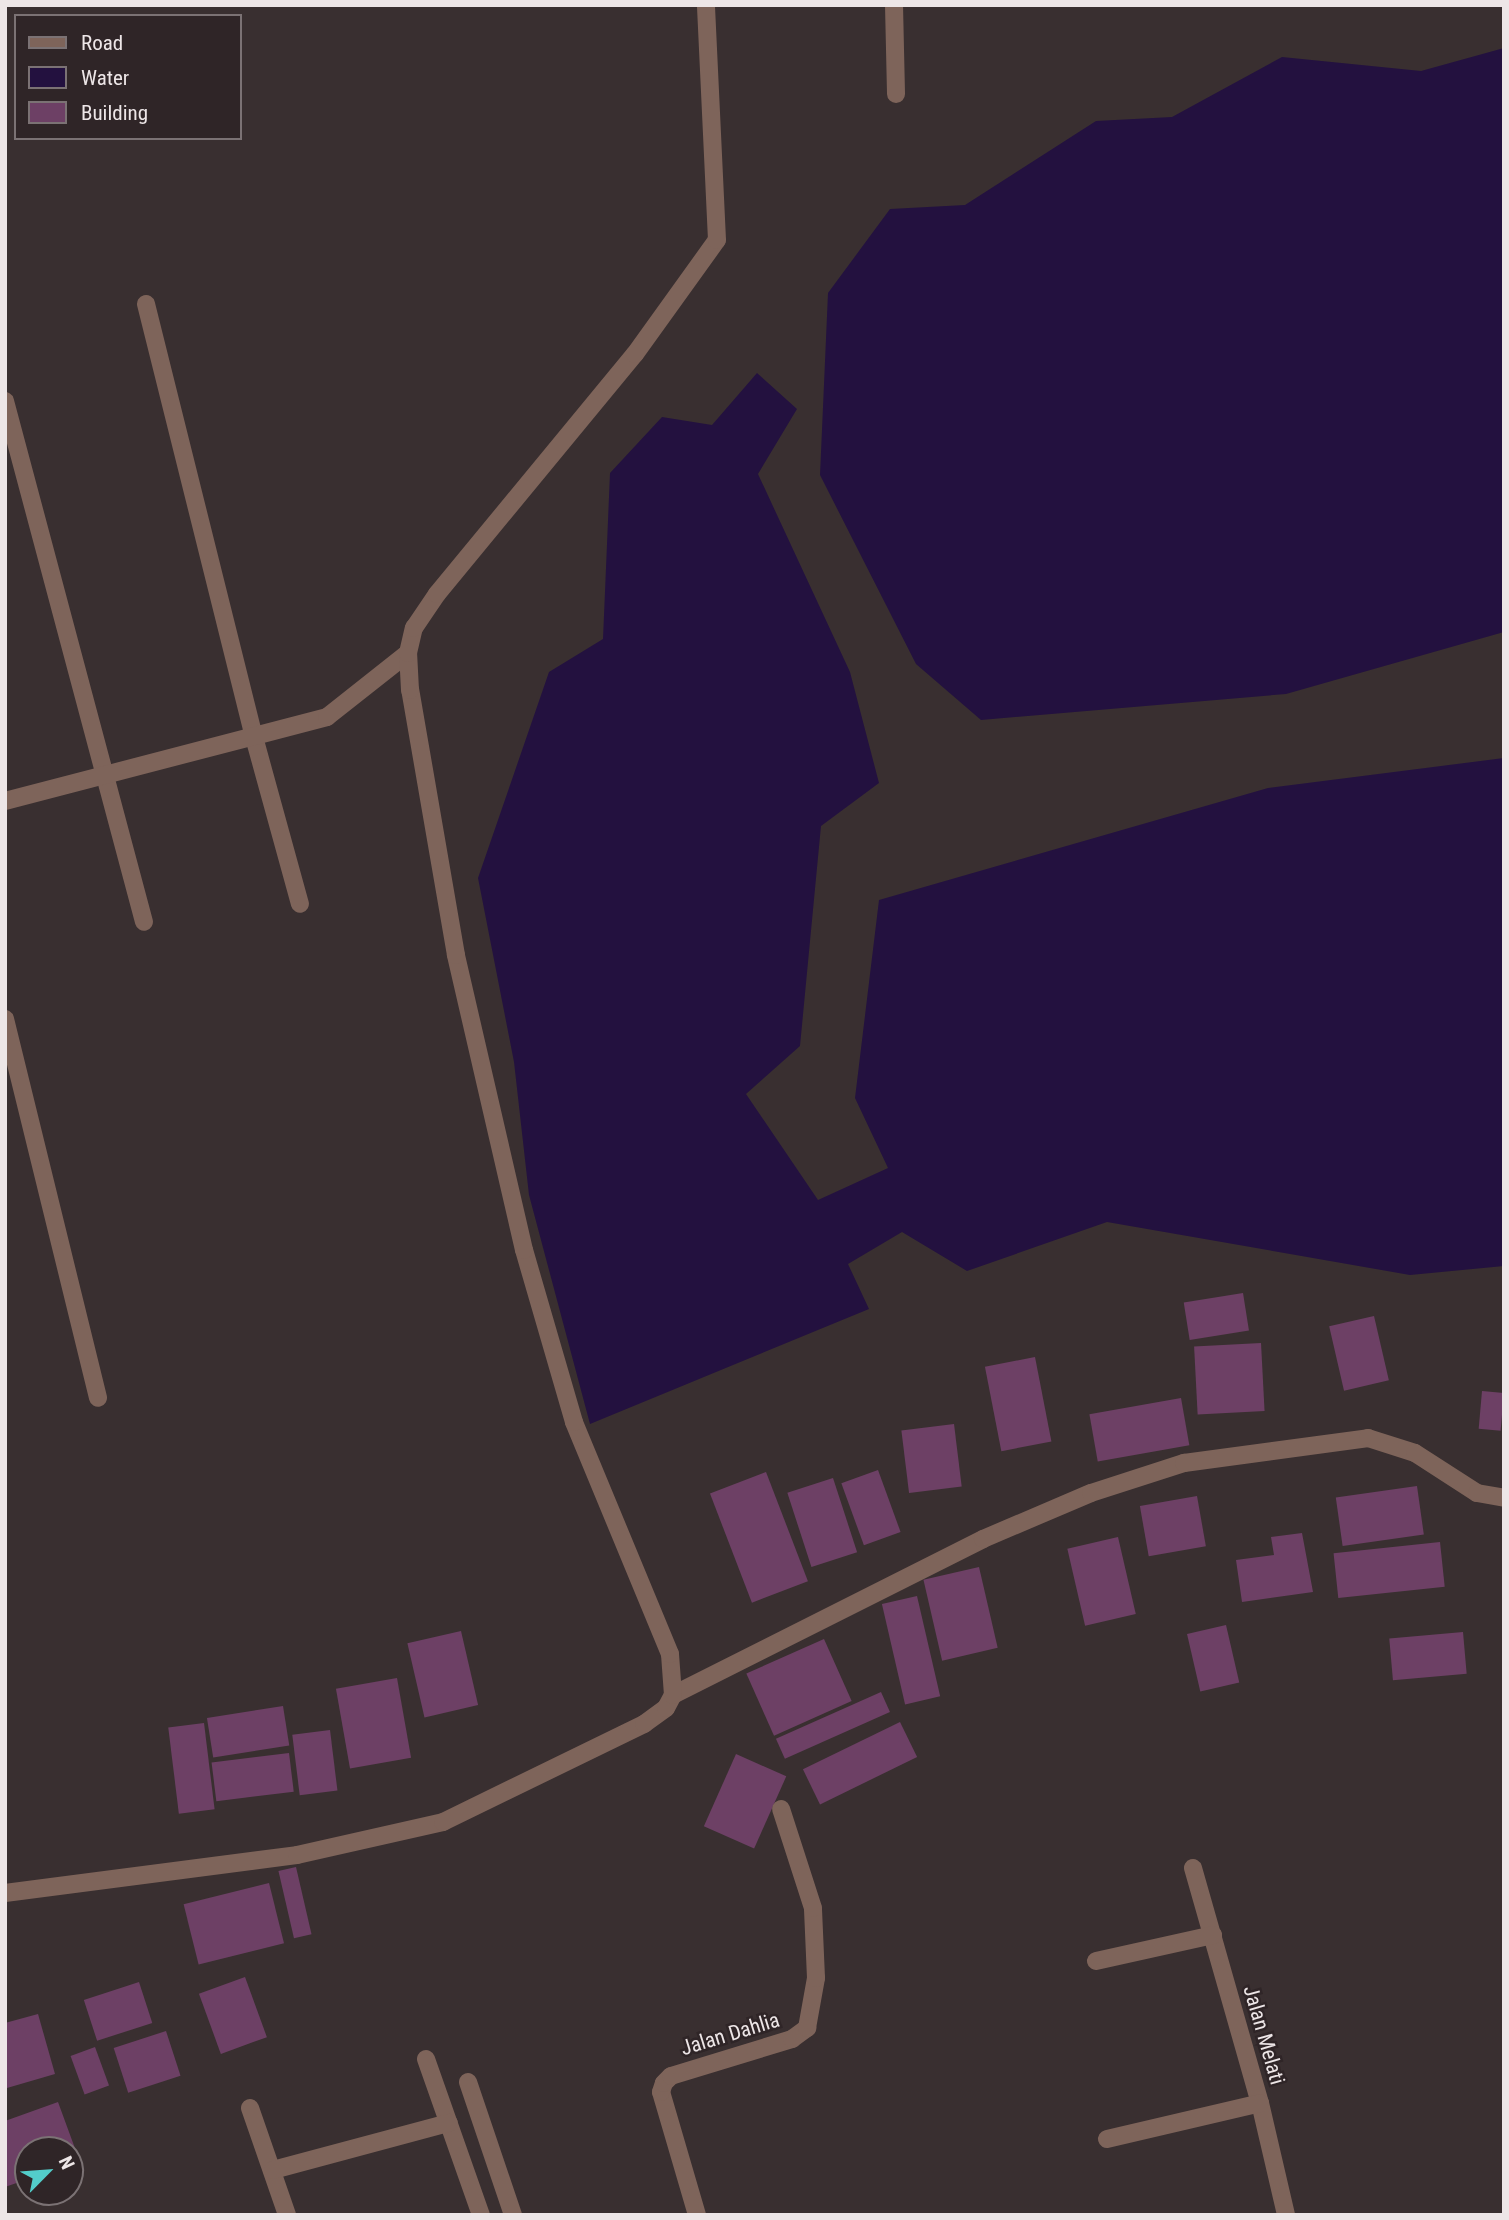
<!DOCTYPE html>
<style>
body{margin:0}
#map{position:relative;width:1509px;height:2220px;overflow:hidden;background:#392f30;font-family:"Roboto Condensed",sans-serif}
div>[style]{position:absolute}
.water>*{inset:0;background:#23113f}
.building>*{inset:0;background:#6d4065;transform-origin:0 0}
.street>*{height:18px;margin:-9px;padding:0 9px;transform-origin:9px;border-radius:9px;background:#7e645a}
span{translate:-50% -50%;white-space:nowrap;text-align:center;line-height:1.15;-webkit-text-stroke:5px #2f2527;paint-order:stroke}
.street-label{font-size:21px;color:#ede6e7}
.frame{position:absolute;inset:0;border:7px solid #ede6e7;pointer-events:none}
.legend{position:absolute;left:14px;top:14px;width:228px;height:126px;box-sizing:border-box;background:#2f2527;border:2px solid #7b7274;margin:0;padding:9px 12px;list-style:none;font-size:21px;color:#ede6e7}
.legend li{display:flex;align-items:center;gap:14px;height:35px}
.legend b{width:35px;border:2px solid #7b7274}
.north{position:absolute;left:14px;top:2136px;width:70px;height:70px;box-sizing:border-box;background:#2f2527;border:2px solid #7b7274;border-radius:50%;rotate:65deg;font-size:19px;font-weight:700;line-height:28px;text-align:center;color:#ede6e7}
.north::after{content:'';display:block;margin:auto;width:24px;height:32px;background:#53cdca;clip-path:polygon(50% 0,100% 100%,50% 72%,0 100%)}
</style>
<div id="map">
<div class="water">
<div style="clip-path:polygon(1504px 48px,1504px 632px,1286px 694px,981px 720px,916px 664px,820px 475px,828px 293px,890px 209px,965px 205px,1096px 121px,1172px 117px,1282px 57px,1421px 71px)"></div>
<div style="clip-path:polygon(757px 373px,797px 409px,758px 474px,850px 672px,879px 783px,821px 826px,800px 1046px,746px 1094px,818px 1200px,888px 1168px,855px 1098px,879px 900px,1268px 788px,1504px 758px,1504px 1266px,1410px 1275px,1107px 1222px,967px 1271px,902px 1232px,848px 1264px,869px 1309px,590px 1424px,529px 1195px,514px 1062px,478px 878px,549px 672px,603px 639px,610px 473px,662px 417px,712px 425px)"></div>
</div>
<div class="building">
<div style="left:1243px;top:1293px;width:38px;height:60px;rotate:81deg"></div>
<div style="left:1374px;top:1316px;width:66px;height:46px;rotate:77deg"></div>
<div style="left:1261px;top:1343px;width:68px;height:67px;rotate:87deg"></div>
<div style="left:1035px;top:1357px;width:86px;height:51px;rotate:79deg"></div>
<div style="left:1482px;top:1391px;width:22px;height:38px;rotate:5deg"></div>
<div style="left:1181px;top:1398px;width:48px;height:93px;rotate:80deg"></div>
<div style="left:954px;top:1424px;width:63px;height:53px;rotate:83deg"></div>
<div style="left:878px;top:1470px;width:66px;height:39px;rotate:70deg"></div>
<div style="left:766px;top:1472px;width:117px;height:60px;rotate:69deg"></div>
<div style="left:833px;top:1478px;width:78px;height:48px;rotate:72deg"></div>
<div style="left:1417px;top:1486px;width:49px;height:82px;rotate:82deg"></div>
<div style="left:1197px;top:1496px;width:51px;height:58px;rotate:80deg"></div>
<div style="clip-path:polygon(1302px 1533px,1313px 1592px,1242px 1602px,1236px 1560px,1274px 1555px,1271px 1537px)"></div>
<div style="left:1118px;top:1537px;width:79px;height:52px;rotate:77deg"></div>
<div style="left:1440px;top:1542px;width:45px;height:107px;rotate:84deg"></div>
<div style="left:979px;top:1567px;width:83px;height:57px;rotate:77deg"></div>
<div style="left:917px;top:1596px;width:103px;height:36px;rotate:77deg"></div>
<div style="left:1226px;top:1625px;width:59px;height:40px;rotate:77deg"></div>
<div style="left:461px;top:1631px;width:76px;height:55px;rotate:77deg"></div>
<div style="left:1463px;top:1632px;width:42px;height:74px;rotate:85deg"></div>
<div style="left:824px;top:1639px;width:68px;height:85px;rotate:66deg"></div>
<div style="left:397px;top:1678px;width:81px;height:62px;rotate:80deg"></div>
<div style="left:881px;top:1692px;width:22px;height:115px;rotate:66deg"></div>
<div style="left:283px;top:1706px;width:40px;height:77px;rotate:81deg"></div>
<div style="left:900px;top:1722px;width:39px;height:108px;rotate:64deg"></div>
<div style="left:204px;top:1723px;width:87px;height:36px;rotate:83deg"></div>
<div style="left:330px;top:1730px;width:61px;height:38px;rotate:83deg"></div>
<div style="left:289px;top:1753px;width:39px;height:78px;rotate:83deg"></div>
<div style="left:736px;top:1754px;width:55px;height:79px;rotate:24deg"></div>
<div style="left:296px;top:1867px;width:69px;height:18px;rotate:77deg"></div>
<div style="left:269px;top:1883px;width:62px;height:88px;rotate:76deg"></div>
<div style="left:245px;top:1977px;width:64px;height:49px;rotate:70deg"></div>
<div style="left:139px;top:1982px;width:43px;height:58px;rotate:72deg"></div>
<div style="clip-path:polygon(38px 2014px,55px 2074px,7px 2088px,5px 2023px)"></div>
<div style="left:166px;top:2031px;width:47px;height:55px;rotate:72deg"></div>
<div style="left:95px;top:2047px;width:41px;height:26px;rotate:70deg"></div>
<div style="clip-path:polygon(58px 2102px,80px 2162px,70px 2165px,70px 2150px,28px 2150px,28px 2179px,5px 2187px,5px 2121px)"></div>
</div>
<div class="street">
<div style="left:894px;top:5px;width:89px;rotate:88.7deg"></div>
<div style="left:146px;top:304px;width:446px;rotate:76deg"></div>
<div style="left:254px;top:737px;width:173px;rotate:74.6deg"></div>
<div style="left:5px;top:401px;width:539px;rotate:75.06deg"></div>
<div style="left:5px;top:801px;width:333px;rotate:-14.6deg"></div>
<div style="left:327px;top:717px;width:103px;rotate:-38.3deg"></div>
<div style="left:5px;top:1019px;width:390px;rotate:76.2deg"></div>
<div style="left:673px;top:1695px;width:347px;rotate:-26.7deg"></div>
<div style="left:983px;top:1539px;width:117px;rotate:-23.1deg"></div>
<div style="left:1091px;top:1493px;width:98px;rotate:-17.9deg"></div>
<div style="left:1184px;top:1463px;width:186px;rotate:-7.7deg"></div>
<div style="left:1368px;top:1438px;width:49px;rotate:17.7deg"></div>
<div style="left:1415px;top:1453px;width:74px;rotate:32.8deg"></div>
<div style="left:1477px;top:1493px;width:27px;rotate:10deg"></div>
<div style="left:1193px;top:1868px;width:244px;rotate:74.1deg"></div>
<div style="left:1260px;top:2103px;width:115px;rotate:76.9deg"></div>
<div style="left:5px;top:1893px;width:294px;rotate:-7.4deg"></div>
<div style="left:297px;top:1855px;width:150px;rotate:-12.7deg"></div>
<div style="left:443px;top:1822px;width:224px;rotate:-26deg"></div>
<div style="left:644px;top:1724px;width:27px;rotate:-36deg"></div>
<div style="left:666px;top:1708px;width:15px;rotate:-62deg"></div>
<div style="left:673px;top:1695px;width:41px;rotate:-94.2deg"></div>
<div style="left:670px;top:1654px;width:251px;rotate:-112.5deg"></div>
<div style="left:574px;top:1422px;width:179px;rotate:-106.2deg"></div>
<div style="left:524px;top:1250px;width:303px;rotate:-103deg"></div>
<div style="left:456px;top:955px;width:269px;rotate:-99.8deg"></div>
<div style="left:410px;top:690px;width:37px;rotate:-93deg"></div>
<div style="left:408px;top:653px;width:26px;rotate:-77deg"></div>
<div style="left:414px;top:628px;width:41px;rotate:-55.9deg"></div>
<div style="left:437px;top:594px;width:311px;rotate:-50.5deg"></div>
<div style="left:635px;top:354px;width:140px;rotate:-54.3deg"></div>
<div style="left:717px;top:240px;width:235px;rotate:-92.7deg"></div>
<div style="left:1096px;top:1961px;width:120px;rotate:-12.5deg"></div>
<div style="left:426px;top:2059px;width:165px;rotate:70.6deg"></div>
<div style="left:468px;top:2082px;width:140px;rotate:71.3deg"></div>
<div style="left:250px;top:2108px;width:113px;rotate:70.9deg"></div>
<div style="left:1107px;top:2139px;width:157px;rotate:-13.2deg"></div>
<div style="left:273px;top:2170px;width:182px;rotate:-15deg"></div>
<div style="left:697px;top:2215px;width:128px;rotate:-106.3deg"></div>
<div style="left:661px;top:2092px;width:9px;rotate:-72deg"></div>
<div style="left:664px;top:2083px;width:10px;rotate:-45deg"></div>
<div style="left:671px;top:2076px;width:127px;rotate:-17deg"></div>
<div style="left:792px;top:2039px;width:19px;rotate:-36deg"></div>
<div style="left:807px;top:2028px;width:51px;rotate:-79.8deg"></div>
<div style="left:816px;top:1978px;width:70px;rotate:-92.5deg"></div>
<div style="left:813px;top:1908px;width:104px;rotate:-107.9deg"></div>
</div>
<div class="street-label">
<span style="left:730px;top:2034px;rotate:-17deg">Jalan Dahlia</span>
<span style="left:1264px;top:2035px;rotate:74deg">Jalan Melati</span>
</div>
<div class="frame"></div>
<ul class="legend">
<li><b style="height:9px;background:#7e645a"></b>Road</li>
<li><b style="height:19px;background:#23113f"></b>Water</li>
<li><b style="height:19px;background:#6d4065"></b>Building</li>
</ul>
<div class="north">N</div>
</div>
